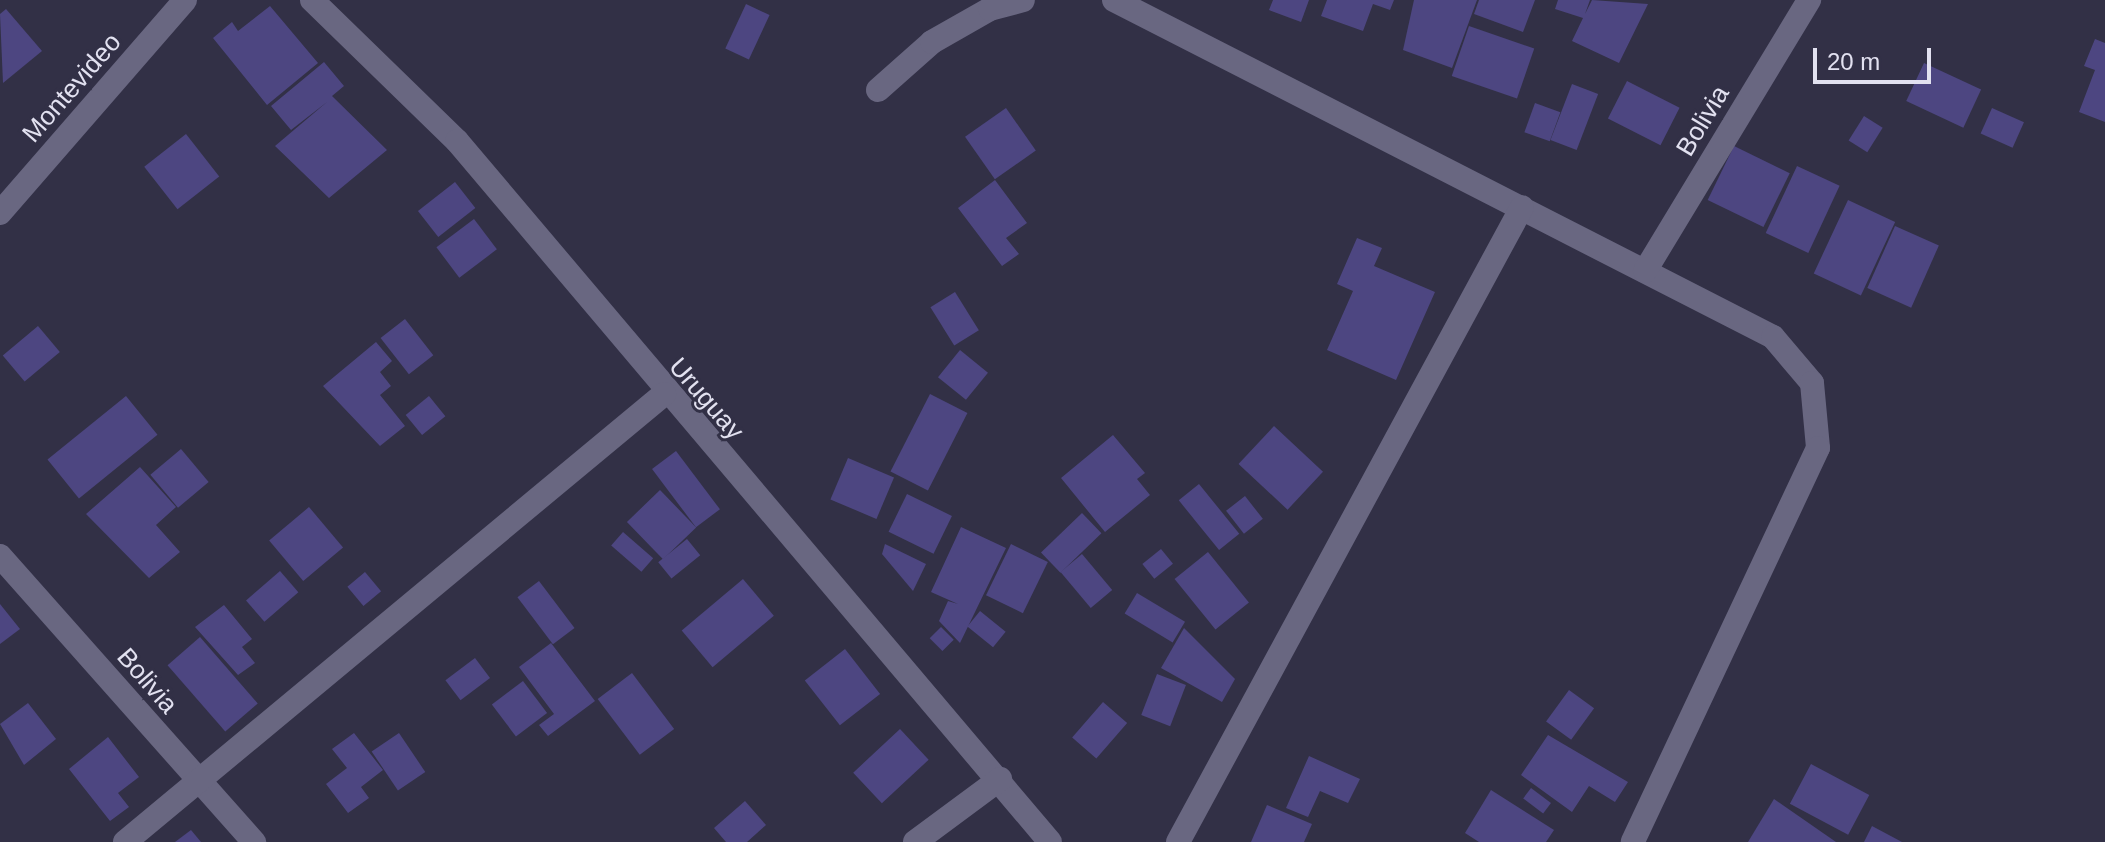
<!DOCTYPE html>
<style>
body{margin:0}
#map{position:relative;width:2105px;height:842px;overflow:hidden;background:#323046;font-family:Helvetica,sans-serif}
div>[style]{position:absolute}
.building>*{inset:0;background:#4d4681;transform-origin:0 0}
.minor>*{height:24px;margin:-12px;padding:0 12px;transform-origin:12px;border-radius:12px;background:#696781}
span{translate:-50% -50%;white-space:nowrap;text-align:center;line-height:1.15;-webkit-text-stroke:6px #323046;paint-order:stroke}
.street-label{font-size:26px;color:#e2e1f0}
.scale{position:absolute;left:1813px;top:48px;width:118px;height:36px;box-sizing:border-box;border:4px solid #e2e1f0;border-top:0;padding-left:10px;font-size:24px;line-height:28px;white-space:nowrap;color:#e2e1f0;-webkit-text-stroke:6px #323046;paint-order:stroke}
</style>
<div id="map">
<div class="building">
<div style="clip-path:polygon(1273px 0,1309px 0,1301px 22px,1269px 10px)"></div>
<div style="clip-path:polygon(1327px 0,1394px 0,1390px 10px,1373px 4px,1363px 31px,1321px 16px)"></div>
<div style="clip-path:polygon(1414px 0,1477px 0,1452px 68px,1403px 50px)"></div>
<div style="clip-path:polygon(1479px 0,1535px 0,1523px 32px,1474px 14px)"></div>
<div style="clip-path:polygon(1558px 0,1590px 0,1585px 14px,1592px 0,1648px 4px,1619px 63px,1572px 41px,1583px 18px,1555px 9px)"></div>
<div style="left:746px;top:4px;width:26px;height:49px;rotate:25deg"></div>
<div style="clip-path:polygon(270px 6px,318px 63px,267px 105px,213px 38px,232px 22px,238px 31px)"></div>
<div style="clip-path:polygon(6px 9px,42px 51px,3px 83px,0 14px)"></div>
<div style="left:1469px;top:26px;width:69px;height:53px;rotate:19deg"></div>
<div style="clip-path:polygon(2095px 39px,2105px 43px,2105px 122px,2079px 112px,2095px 70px,2084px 66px)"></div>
<div style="clip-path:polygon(324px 62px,344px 86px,332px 96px,387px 150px,329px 198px,275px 146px,327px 102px,291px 130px,271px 106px)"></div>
<div style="left:1924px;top:63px;width:63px;height:42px;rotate:25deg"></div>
<div style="left:1627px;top:81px;width:59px;height:42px;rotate:27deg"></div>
<div style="left:1572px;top:84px;width:28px;height:60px;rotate:21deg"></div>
<div style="left:1535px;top:103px;width:27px;height:31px;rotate:20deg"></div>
<div style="left:1006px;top:108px;width:52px;height:50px;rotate:55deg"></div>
<div style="left:1992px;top:108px;width:35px;height:28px;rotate:24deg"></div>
<div style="left:1864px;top:116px;width:22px;height:29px;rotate:32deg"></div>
<div style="left:186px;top:134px;width:54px;height:53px;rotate:52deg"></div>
<div style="left:1734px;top:146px;width:62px;height:60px;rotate:26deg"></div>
<div style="left:1797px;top:166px;width:47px;height:74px;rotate:25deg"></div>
<div style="clip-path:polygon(995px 180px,1027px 223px,1006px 238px,1019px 254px,1002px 266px,958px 208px)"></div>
<div style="left:455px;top:182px;width:33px;height:47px;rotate:52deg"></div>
<div style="left:1848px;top:200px;width:52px;height:81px;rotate:25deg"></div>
<div style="left:474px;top:219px;width:38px;height:47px;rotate:53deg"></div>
<div style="left:1895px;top:226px;width:48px;height:68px;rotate:24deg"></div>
<div style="clip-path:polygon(1357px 238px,1382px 248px,1374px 266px,1435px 292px,1396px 380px,1327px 350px,1353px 291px,1337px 284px)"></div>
<div style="left:955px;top:292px;width:45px;height:29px;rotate:58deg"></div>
<div style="left:405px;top:319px;width:46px;height:31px;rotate:52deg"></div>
<div style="left:38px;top:326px;width:34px;height:46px;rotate:50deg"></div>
<div style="clip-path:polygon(376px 342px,392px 361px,380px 372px,391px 386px,380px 395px,405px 426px,380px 446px,323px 386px)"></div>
<div style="left:960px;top:350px;width:36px;height:35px;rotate:39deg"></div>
<div style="left:930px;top:394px;width:42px;height:87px;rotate:27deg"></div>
<div style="left:126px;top:396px;width:50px;height:101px;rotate:51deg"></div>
<div style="left:429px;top:396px;width:26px;height:30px;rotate:51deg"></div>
<div style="left:1274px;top:426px;width:67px;height:52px;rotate:43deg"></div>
<div style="clip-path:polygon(1113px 435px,1145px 473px,1137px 479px,1150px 495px,1105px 532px,1061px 478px)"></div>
<div style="left:181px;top:449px;width:43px;height:40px;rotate:50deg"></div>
<div style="left:676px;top:451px;width:73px;height:30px;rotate:53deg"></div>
<div style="left:848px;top:458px;width:50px;height:45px;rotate:23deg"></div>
<div style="clip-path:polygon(140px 467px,176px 507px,156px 525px,180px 552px,149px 578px,86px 514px)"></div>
<div style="left:1199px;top:484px;width:64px;height:26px;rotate:51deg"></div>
<div style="left:660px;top:490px;width:52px;height:46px;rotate:46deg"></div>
<div style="left:907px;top:494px;width:50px;height:42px;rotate:26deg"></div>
<div style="left:1245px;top:496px;width:29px;height:24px;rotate:52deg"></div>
<div style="left:309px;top:507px;width:53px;height:52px;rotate:50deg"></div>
<div style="left:1082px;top:513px;width:28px;height:57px;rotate:46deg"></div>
<div style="clip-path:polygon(961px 527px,1006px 548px,960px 643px,939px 621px,948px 601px,958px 604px,931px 592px)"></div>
<div style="left:623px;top:532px;width:40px;height:18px;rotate:41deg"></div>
<div style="left:687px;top:539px;width:21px;height:37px;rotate:51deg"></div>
<div style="clip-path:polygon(885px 544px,926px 564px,913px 591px,882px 554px)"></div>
<div style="left:1011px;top:544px;width:41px;height:57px;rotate:26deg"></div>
<div style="left:1161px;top:549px;width:19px;height:24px;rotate:51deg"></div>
<div style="left:1208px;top:552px;width:65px;height:43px;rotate:51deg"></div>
<div style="left:1082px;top:554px;width:47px;height:28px;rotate:50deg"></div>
<div style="left:280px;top:571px;width:28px;height:45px;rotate:49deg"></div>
<div style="left:365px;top:572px;width:25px;height:23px;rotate:50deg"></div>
<div style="left:743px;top:579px;width:48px;height:80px;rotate:50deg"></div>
<div style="left:539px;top:581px;width:59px;height:27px;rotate:53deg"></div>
<div style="left:1137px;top:593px;width:56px;height:24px;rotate:31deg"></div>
<div style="clip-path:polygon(0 604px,20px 629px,0 644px)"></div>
<div style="clip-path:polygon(224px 605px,252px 639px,242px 647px,255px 663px,238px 675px,195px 627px)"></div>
<div style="left:980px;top:611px;width:33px;height:20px;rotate:39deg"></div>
<div style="left:941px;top:627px;width:18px;height:16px;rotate:45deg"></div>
<div style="clip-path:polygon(1184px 628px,1235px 679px,1222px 702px,1161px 668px)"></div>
<div style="left:200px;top:637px;width:88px;height:43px;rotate:49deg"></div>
<div style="clip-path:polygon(551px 643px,595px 701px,548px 736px,539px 725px,554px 714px,519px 667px)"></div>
<div style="left:845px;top:649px;width:57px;height:51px;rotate:52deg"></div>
<div style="left:475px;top:658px;width:25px;height:37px;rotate:53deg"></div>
<div style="left:632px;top:673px;width:70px;height:43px;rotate:53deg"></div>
<div style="left:1157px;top:674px;width:31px;height:44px;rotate:21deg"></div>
<div style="left:523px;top:681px;width:40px;height:39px;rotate:53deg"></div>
<div style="left:1569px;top:690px;width:31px;height:39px;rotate:36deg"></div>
<div style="left:1103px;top:702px;width:32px;height:47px;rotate:41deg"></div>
<div style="clip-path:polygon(28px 703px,56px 739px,24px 765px,0 724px)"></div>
<div style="left:900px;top:729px;width:42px;height:64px;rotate:47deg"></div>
<div style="clip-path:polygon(354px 733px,383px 770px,361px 787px,369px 798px,348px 813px,326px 784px,347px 768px,332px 749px)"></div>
<div style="left:399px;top:733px;width:47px;height:33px;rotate:56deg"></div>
<div style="clip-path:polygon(1548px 735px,1628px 782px,1615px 802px,1589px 786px,1572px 812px,1521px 775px)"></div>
<div style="clip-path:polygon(108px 737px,139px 777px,118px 793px,129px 807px,110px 821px,69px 769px)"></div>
<div style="clip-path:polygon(1309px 756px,1360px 779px,1348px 803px,1320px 791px,1308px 817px,1286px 808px)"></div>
<div style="left:1811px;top:764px;width:66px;height:45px;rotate:28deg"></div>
<div style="left:1531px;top:788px;width:25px;height:13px;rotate:37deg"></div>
<div style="clip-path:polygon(1491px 790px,1554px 830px,1546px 842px,1479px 842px,1465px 833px)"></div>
<div style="clip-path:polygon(1774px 799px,1836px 842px,1748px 842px)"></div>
<div style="clip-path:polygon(745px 801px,766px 825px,747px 842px,726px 842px,714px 828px)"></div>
<div style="clip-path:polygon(1267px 805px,1312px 824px,1304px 842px,1251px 842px)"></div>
<div style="clip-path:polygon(1872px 826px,1902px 842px,1864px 842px)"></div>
<div style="clip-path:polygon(191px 830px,201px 842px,175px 842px)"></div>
</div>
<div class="minor">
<div style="left:312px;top:0;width:202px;rotate:44.2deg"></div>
<div style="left:457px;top:141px;width:918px;rotate:49.77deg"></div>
<div style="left:1114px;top:0;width:740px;rotate:27.08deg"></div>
<div style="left:1773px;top:337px;width:60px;rotate:49.7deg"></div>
<div style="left:1812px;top:383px;width:65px;rotate:84.7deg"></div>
<div style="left:1818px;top:448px;width:435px;rotate:115.2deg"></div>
<div style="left:878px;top:90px;width:72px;rotate:-41.6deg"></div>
<div style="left:932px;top:42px;width:67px;rotate:-29.6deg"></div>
<div style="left:990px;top:9px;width:34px;rotate:-15deg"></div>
<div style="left:0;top:213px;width:282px;rotate:-49deg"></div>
<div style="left:1645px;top:271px;width:317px;rotate:-58.8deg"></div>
<div style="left:0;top:556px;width:383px;rotate:48.4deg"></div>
<div style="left:125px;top:842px;width:701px;rotate:-39.73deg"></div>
<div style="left:915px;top:842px;width:106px;rotate:-36.5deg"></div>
<div style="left:1178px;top:842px;width:722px;rotate:-61.55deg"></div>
</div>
<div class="street-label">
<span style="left:72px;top:88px;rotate:-49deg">Montevideo</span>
<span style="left:1703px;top:121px;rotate:-59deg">Bolivia</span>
<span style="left:706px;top:399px;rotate:49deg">Uruguay</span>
<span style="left:147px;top:681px;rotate:49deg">Bolivia</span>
</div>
<div class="scale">20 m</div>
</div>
